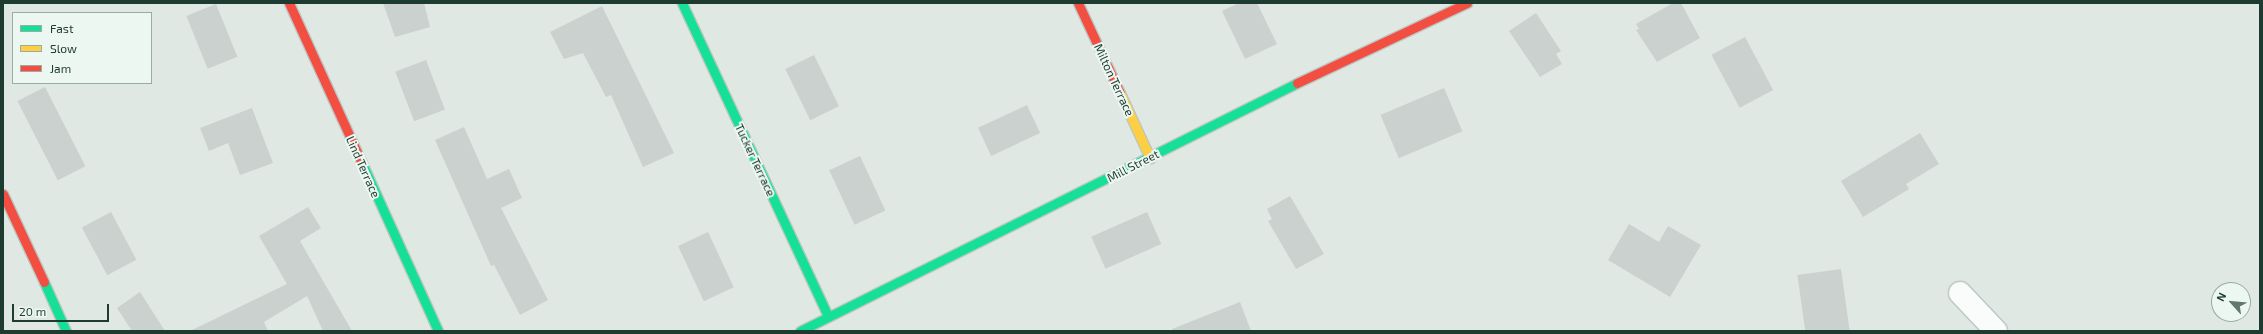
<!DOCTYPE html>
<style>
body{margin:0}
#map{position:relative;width:2263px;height:334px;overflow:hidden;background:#e0e8e4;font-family:"Exo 2",sans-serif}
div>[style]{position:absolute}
.building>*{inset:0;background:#cad1ce;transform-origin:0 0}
.roads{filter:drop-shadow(1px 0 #bcc7c2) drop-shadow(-1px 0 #bcc7c2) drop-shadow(0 1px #bcc7c2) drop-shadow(0 -1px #bcc7c2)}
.street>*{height:22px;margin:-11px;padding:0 11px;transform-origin:11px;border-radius:11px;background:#fafcfb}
.fast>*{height:9px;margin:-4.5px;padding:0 4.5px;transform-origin:4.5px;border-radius:4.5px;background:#16e098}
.slow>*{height:9px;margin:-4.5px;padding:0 4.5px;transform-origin:4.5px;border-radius:4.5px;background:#ffcf43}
.jam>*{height:9px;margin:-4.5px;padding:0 4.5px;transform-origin:4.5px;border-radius:4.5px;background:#f24e42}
span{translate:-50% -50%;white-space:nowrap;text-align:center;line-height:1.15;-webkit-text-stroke:4px #edf7f1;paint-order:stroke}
.street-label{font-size:12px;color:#1d3b31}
.frame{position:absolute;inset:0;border:4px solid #1d3b31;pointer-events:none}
.legend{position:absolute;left:12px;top:12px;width:140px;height:72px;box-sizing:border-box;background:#edf7f1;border:1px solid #9aaca4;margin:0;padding:5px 7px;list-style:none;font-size:12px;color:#1d3b31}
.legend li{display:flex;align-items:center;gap:8px;height:20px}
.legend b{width:20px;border:1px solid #9aaca4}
.north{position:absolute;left:2211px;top:282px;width:40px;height:40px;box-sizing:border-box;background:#edf7f1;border:1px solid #9aaca4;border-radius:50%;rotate:297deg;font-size:11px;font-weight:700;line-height:16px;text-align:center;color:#1d3b31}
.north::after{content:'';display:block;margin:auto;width:14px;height:18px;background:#617870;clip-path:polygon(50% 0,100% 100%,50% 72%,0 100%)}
.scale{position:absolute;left:12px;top:304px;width:97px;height:18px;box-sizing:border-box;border:2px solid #1d3b31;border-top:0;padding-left:5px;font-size:12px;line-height:14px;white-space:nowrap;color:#1d3b31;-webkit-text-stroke:3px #edf7f1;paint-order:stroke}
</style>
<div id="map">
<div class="building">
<div style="clip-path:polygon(383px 3px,424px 3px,430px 27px,395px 37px)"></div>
<div style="clip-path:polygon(1239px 3px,1257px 3px,1277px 44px,1245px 59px,1222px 11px)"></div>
<div style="clip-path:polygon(1673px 3px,1681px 3px,1700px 38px,1657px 62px,1636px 30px,1639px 29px,1636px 24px)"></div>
<div style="left:216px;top:4px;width:57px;height:32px;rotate:68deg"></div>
<div style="clip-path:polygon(602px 6px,674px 153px,643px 167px,611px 95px,606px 97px,583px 53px,564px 59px,550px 32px)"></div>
<div style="clip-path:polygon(1536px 13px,1561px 51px,1556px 54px,1562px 64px,1540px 77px,1509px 31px)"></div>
<div style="left:1745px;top:37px;width:60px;height:38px;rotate:62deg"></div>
<div style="left:814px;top:55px;width:57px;height:32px;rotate:64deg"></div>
<div style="left:426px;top:60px;width:53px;height:33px;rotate:69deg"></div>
<div style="left:45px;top:87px;width:89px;height:31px;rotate:63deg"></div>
<div style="left:1444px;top:88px;width:47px;height:69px;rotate:67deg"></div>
<div style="left:1027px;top:105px;width:31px;height:54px;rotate:65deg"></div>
<div style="clip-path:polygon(252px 108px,273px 163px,240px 175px,228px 143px,209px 151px,200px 128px)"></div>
<div style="clip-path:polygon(464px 127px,487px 179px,509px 169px,522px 198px,501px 208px,548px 300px,520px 315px,494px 265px,491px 266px,435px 140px)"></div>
<div style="clip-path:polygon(1920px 133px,1939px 164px,1906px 184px,1909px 189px,1863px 217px,1841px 181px)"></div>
<div style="left:860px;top:156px;width:60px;height:34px;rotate:65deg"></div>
<div style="clip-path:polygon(1290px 196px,1324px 254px,1296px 269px,1268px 221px,1272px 219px,1267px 209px)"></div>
<div style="clip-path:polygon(308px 207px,321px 228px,300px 241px,352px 331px,323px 331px,307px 296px,264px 322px,268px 331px,190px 331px,287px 284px,259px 236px)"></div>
<div style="left:111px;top:212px;width:54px;height:33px;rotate:62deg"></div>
<div style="left:1147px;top:212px;width:35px;height:61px;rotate:66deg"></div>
<div style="clip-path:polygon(1629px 224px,1659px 242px,1668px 226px,1701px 245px,1670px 297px,1608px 260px)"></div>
<div style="left:708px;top:232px;width:61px;height:33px;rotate:65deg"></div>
<div style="left:1841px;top:269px;width:63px;height:44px;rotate:82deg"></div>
<div style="clip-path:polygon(140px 292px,165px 331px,132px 331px,117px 308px)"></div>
<div style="clip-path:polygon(1240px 302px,1251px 331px,1172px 331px,1172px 329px)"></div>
</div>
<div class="roads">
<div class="street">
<div style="left:1960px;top:293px;width:52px;rotate:46.5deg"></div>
</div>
<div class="fast">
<div style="left:682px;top:3px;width:345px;rotate:65deg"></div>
<div style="left:361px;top:161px;width:187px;rotate:65.6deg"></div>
<div style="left:44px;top:282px;width:54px;rotate:65.8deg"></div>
<div style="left:800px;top:331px;width:555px;rotate:-26.52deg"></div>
</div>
<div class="slow">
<div style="left:1120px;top:93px;width:72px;rotate:65.2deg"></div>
</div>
<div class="jam">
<div style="left:289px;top:3px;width:174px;rotate:65.5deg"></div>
<div style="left:1078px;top:3px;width:99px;rotate:65deg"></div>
<div style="left:1297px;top:83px;width:188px;rotate:-25.2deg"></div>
<div style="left:3px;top:194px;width:97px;rotate:65deg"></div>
</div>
</div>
<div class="street-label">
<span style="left:1114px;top:80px;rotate:65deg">Milton Terrace</span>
<span style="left:755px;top:160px;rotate:65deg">Tucker Terrace</span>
<span style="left:1133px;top:166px;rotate:-27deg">Mill Street</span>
<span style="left:363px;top:167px;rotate:66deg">Lind Terrace</span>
</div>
<div class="frame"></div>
<ul class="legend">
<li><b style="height:5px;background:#16e098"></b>Fast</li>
<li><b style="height:5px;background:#ffcf43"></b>Slow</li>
<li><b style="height:5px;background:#f24e42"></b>Jam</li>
</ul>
<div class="north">N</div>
<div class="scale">20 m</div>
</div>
